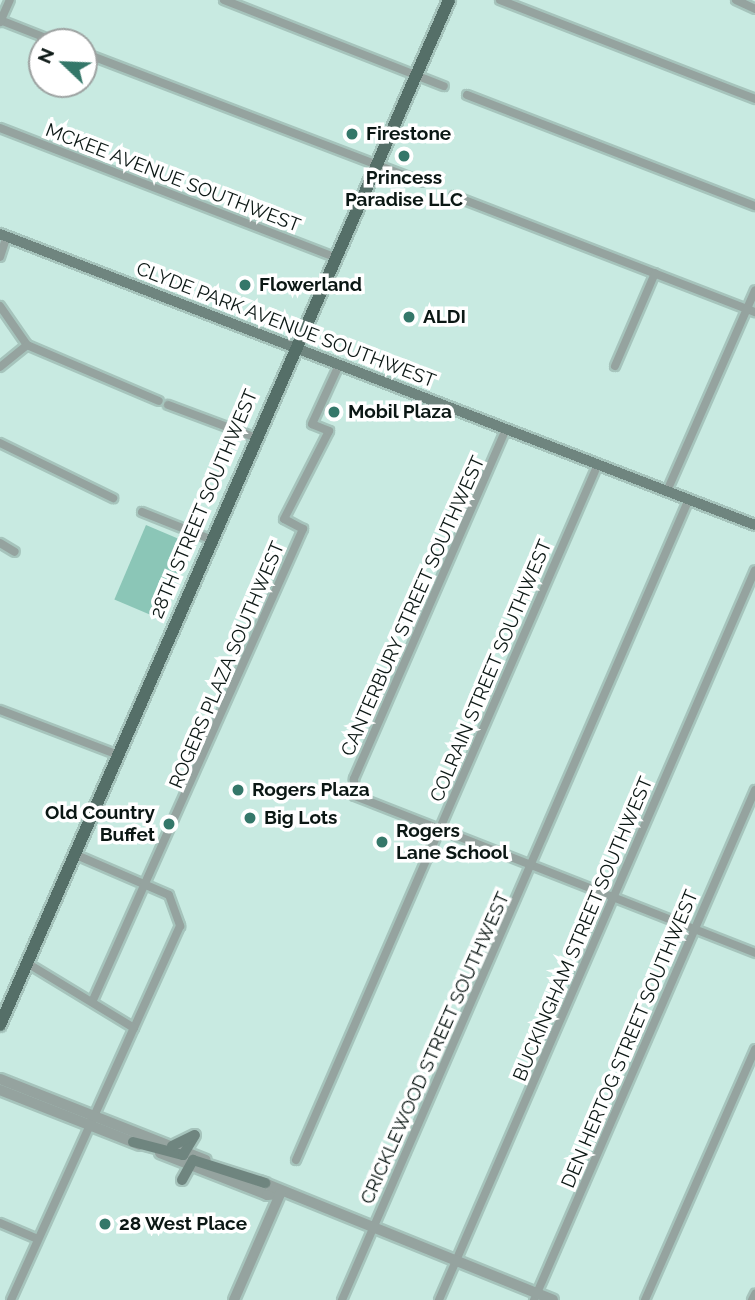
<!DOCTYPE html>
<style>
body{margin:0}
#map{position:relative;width:755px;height:1300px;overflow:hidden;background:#c8eae1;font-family:Raleway,sans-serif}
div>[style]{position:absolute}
.green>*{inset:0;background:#8bc6b7;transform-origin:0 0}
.roads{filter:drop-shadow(2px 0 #a6c4bc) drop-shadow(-2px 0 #a6c4bc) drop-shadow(0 2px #a6c4bc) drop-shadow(0 -2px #a6c4bc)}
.minor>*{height:8px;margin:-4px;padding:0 4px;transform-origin:4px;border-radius:4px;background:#95a39f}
.tertiary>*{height:10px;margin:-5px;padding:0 5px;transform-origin:5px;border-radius:5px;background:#95a39f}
.secondary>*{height:10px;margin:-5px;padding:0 5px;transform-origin:5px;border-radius:5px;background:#6f857f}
.primary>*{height:12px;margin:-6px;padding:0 6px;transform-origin:6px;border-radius:6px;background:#556f68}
.dots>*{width:19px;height:19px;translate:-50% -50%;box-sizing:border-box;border:4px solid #fff;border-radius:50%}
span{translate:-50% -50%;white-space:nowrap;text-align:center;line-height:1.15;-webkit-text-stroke:7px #fff;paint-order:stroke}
.poi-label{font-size:19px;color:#0b1714;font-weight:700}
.left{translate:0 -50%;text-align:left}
.right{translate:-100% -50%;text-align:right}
.street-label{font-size:19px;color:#0b1714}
.north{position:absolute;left:28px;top:28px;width:70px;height:70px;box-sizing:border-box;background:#fff;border:2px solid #9da2a1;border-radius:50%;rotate:293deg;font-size:19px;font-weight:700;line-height:28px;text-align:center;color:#0b1714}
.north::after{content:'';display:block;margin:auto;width:24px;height:32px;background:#347769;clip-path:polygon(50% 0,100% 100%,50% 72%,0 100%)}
</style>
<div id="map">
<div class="green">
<div style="left:146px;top:525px;width:48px;height:81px;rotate:23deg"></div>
</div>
<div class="roads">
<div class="minor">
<div style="left:224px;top:0;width:236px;rotate:21.4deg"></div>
<div style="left:500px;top:0;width:274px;rotate:21.2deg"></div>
<div style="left:736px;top:0;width:21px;rotate:25deg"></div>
<div style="left:0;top:20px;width:60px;rotate:21.4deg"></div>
<div style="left:0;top:22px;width:24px;rotate:-66deg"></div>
<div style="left:84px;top:53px;width:361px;rotate:20.9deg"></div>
<div style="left:467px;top:95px;width:309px;rotate:21.1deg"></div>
<div style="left:0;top:128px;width:358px;rotate:21.1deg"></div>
<div style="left:454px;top:196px;width:323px;rotate:21.1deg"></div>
<div style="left:0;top:257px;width:22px;rotate:-72deg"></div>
<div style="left:0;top:306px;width:47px;rotate:55.3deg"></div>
<div style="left:27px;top:345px;width:143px;rotate:23deg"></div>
<div style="left:615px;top:366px;width:101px;rotate:-66.7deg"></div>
<div style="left:0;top:367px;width:35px;rotate:-39deg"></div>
<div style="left:168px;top:405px;width:92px;rotate:20.4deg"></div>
<div style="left:506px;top:429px;width:382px;rotate:113.5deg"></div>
<div style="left:354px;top:779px;width:17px;rotate:87deg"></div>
<div style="left:355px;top:796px;width:430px;rotate:21.4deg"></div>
<div style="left:0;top:443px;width:126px;rotate:26deg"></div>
<div style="left:667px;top:491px;width:219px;rotate:-66.3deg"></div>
<div style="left:142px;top:512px;width:73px;rotate:21.7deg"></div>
<div style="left:0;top:543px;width:17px;rotate:31deg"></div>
<div style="left:0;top:710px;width:124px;rotate:20.8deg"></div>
<div style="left:74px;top:854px;width:103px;rotate:23.3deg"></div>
<div style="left:169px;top:895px;width:33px;rotate:70deg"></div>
<div style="left:180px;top:926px;width:112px;rotate:114.3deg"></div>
<div style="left:93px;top:1000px;width:516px;rotate:-65.97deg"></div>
<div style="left:303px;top:529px;width:21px;rotate:-152deg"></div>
<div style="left:284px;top:519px;width:99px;rotate:-62.9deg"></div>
<div style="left:329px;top:431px;width:18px;rotate:-158deg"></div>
<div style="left:312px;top:424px;width:65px;rotate:-65.4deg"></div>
<div style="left:296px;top:1160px;width:759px;rotate:-66.54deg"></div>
<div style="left:0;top:1223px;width:39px;rotate:23deg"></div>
<div style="left:11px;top:1300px;width:299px;rotate:-65.7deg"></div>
<div style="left:134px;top:1028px;width:125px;rotate:-148.7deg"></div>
<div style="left:342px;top:1300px;width:873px;rotate:-66.58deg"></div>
<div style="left:439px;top:1300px;width:795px;rotate:-66.59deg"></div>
<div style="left:534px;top:1300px;width:556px;rotate:-66.57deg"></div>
<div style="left:645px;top:1300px;width:274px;rotate:-66.3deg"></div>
<div style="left:752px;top:1300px;width:7px;rotate:-63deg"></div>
</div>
<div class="tertiary">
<div style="left:0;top:1079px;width:221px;rotate:21.5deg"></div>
<div style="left:0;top:1090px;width:150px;rotate:21.4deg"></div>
<div style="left:160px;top:1153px;width:115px;rotate:21.4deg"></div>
<div style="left:267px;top:1195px;width:13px;rotate:-4deg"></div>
<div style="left:259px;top:1181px;width:317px;rotate:22deg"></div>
<div style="left:234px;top:1300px;width:116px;rotate:-66.5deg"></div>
</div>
<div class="secondary">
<div style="left:0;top:234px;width:809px;rotate:21.08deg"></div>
<div style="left:133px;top:1142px;width:52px;rotate:14.6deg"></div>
<div style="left:183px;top:1155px;width:23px;rotate:-59deg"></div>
<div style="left:172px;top:1146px;width:25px;rotate:-26deg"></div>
<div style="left:182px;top:1180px;width:23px;rotate:-61deg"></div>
<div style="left:193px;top:1160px;width:76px;rotate:17.7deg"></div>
</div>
<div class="primary">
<div style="left:0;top:1025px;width:1119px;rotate:-66.34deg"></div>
</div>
</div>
<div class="dots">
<div style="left:352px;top:134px;background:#347769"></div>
<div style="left:404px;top:156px;background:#347769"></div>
<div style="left:245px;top:285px;background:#347769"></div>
<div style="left:409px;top:317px;background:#347769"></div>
<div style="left:334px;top:412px;background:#347769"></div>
<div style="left:238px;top:790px;background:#347769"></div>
<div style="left:250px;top:818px;background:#347769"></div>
<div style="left:169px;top:824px;background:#347769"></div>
<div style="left:382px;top:842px;background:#347769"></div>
<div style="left:105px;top:1224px;background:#347769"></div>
</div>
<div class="poi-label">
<span class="left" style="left:366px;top:134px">Firestone</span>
<span style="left:404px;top:189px">Princess<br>Paradise LLC</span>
<span class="left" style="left:259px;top:285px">Flowerland</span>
<span class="left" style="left:423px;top:317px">ALDI</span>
<span class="left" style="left:348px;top:412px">Mobil Plaza</span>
<span class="left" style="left:252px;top:790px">Rogers Plaza</span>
<span class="right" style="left:155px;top:824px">Old Country<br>Buffet</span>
<span class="left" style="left:264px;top:818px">Big Lots</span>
<span class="left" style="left:396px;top:842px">Rogers<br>Lane School</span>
<span class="left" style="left:119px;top:1224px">28 West Place</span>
</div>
<div class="street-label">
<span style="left:173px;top:178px;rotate:21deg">MCKEE AVENUE SOUTHWEST</span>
<span style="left:286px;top:325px;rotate:21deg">CLYDE PARK AVENUE SOUTHWEST</span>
<span style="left:204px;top:504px;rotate:-67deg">28TH STREET SOUTHWEST</span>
<span style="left:413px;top:606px;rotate:-66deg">CANTERBURY STREET SOUTHWEST</span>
<span style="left:227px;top:665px;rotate:-67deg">ROGERS PLAZA SOUTHWEST</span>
<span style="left:491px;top:671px;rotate:-67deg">COLRAIN STREET SOUTHWEST</span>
<span style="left:583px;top:929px;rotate:-67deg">BUCKINGHAM STREET SOUTHWEST</span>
<span style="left:630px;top:1039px;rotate:-67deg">DEN HERTOG STREET SOUTHWEST</span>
<span style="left:435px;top:1048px;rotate:-66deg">CRICKLEWOOD STREET SOUTHWEST</span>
</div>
<div class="north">N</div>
</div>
